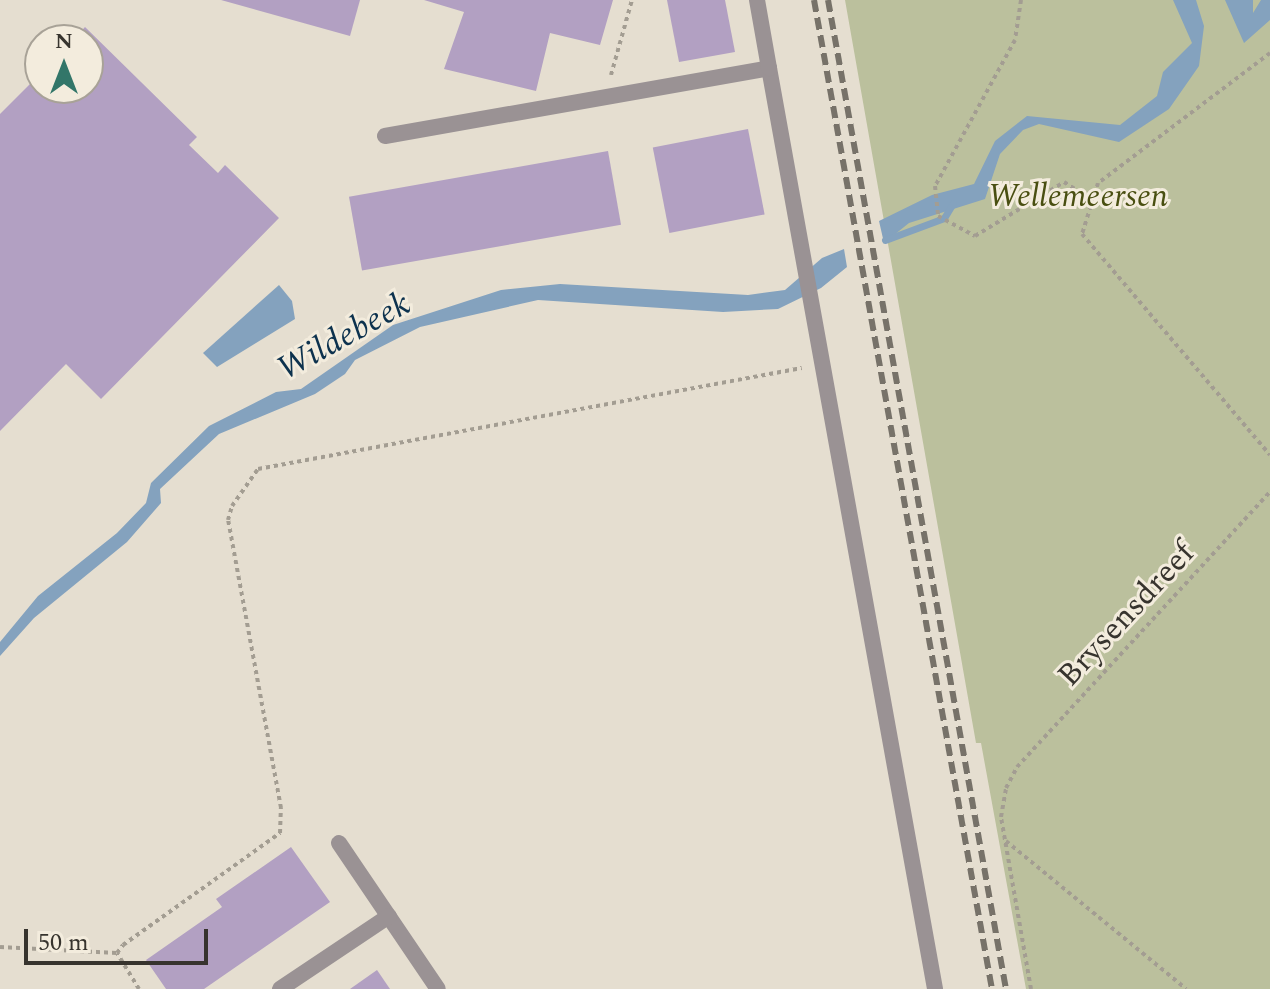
<!DOCTYPE html>
<style>
body{margin:0}
#map{position:relative;width:1270px;height:989px;overflow:hidden;background:#e5ded0;font-family:Spectral,serif}
div>[style]{position:absolute}
.green>*{inset:0;background:#bbc09d}
.water>*{inset:0;background:#84a2be}
.stream>*{height:7px;margin:-3.5px;padding:0 3.5px;transform-origin:3.5px;border-radius:3.5px;background:#84a2be}
.building>*{inset:0;background:#b2a0c2;transform-origin:0 0}
.path>*{height:4px;margin-top:-2px;transform-origin:0;background:repeating-linear-gradient(90deg,#a39d92 0 4px,transparent 0 8px)}
.minor>*{height:16px;margin:-8px;padding:0 8px;transform-origin:8px;border-radius:8px;background:#9a9294}
.rail>*{height:6px;margin-top:-3px;transform-origin:0;background:repeating-linear-gradient(90deg,#777269 0 12px,transparent 0 18px)}
span{translate:-50% -50%;white-space:nowrap;text-align:center;line-height:1.15;-webkit-text-stroke:6px #f3ecdd;paint-order:stroke}
.park-label{font-size:32px;color:#494f11;font-style:italic}
.street-label{font-size:32px;color:#37342e}
.water-label{font-size:34px;color:#0d324e;font-style:italic}
.north{position:absolute;left:24px;top:24px;width:80px;height:80px;box-sizing:border-box;background:#f3ecdd;border:2px solid #a8a297;border-radius:50%;rotate:0deg;font-size:22px;font-weight:700;line-height:32px;text-align:center;color:#37342e}
.north::after{content:'';display:block;margin:auto;width:28px;height:36px;background:#327669;clip-path:polygon(50% 0,100% 100%,50% 72%,0 100%)}
.scale{position:absolute;left:24px;top:929px;width:184px;height:36px;box-sizing:border-box;border:4px solid #37342e;border-top:0;padding-left:10px;font-size:24px;line-height:28px;white-space:nowrap;color:#37342e;-webkit-text-stroke:6px #f3ecdd;paint-order:stroke}
</style>
<div id="map">
<div class="green">
<div style="clip-path:polygon(845px 0,1270px 0,1270px 989px,1026px 989px,981px 743px,976px 743px)"></div>
</div>
<div class="water">
<div style="clip-path:polygon(1173px 0,1196px 0,1204px 26px,1199px 66px,1169px 109px,1119px 142px,1039px 124px,1023px 130px,1000px 154px,985px 199px,909px 223px,884px 243px,879px 221px,932px 195px,974px 184px,995px 141px,1027px 116px,1120px 125px,1157px 96px,1163px 72px,1192px 43px)"></div>
<div style="clip-path:polygon(1225px 0,1253px 0,1253px 13px,1261px 0,1270px 0,1270px 20px,1244px 43px)"></div>
<div style="clip-path:polygon(844px 249px,847px 267px,821px 288px,778px 309px,723px 312px,538px 300px,420px 327px,355px 360px,345px 374px,315px 394px,219px 434px,160px 489px,161px 503px,127px 542px,34px 618px,0 656px,0 642px,38px 596px,117px 533px,146px 503px,151px 483px,209px 426px,276px 392px,301px 389px,393px 325px,501px 290px,560px 284px,748px 295px,785px 290px,822px 258px)"></div>
<div style="clip-path:polygon(279px 285px,292px 301px,295px 319px,217px 367px,203px 353px)"></div>
</div>
<div class="stream">
<div style="left:885px;top:240px;width:63px;rotate:-20.4deg"></div>
<div style="left:944px;top:218px;width:17px;rotate:-59deg"></div>
</div>
<div class="building">
<div style="clip-path:polygon(221px 0,360px 0,350px 36px)"></div>
<div style="clip-path:polygon(424px 0,613px 0,600px 45px,550px 33px,536px 91px,444px 69px,464px 12px)"></div>
<div style="clip-path:polygon(667px 0,725px 0,735px 52px,679px 62px)"></div>
<div style="clip-path:polygon(85px 27px,197px 137px,189px 145px,218px 173px,225px 165px,279px 218px,101px 399px,66px 364px,0 431px,0 114px,40px 74px,40px 88px,88px 88px,88px 40px,73px 40px)"></div>
<div style="left:748px;top:129px;width:87px;height:97px;rotate:79deg"></div>
<div style="left:608px;top:151px;width:75px;height:263px;rotate:80deg"></div>
<div style="clip-path:polygon(291px 847px,330px 902px,204px 989px,166px 989px,146px 960px,222px 907px,216px 899px)"></div>
<div style="clip-path:polygon(377px 970px,390px 989px,350px 989px)"></div>
</div>
<div class="path">
<div style="left:1021px;top:0;width:40px;rotate:98.5deg"></div>
<div style="left:1015px;top:40px;width:166px;rotate:118.7deg"></div>
<div style="left:935px;top:186px;width:30px;rotate:84deg"></div>
<div style="left:938px;top:216px;width:42px;rotate:28.4deg"></div>
<div style="left:975px;top:236px;width:104px;rotate:-31.2deg"></div>
<div style="left:1064px;top:182px;width:33px;rotate:33deg"></div>
<div style="left:1270px;top:53px;width:216px;rotate:142.9deg"></div>
<div style="left:1098px;top:183px;width:53px;rotate:107.4deg"></div>
<div style="left:1082px;top:234px;width:290px;rotate:49.6deg"></div>
<div style="left:611px;top:75px;width:78px;rotate:-74.4deg"></div>
<div style="left:1006px;top:841px;width:233px;rotate:39.4deg"></div>
<div style="left:0;top:947px;width:117px;rotate:2.9deg"></div>
<div style="left:139px;top:989px;width:42px;rotate:-121.4deg"></div>
<div style="left:117px;top:953px;width:10px;rotate:-53deg"></div>
<div style="left:123px;top:945px;width:193px;rotate:-35.5deg"></div>
<div style="left:280px;top:833px;width:25px;rotate:-88deg"></div>
<div style="left:281px;top:808px;width:293px;rotate:-100.4deg"></div>
<div style="left:228px;top:520px;width:15px;rotate:-74deg"></div>
<div style="left:232px;top:506px;width:45px;rotate:-54.9deg"></div>
<div style="left:258px;top:469px;width:553px;rotate:-10.52deg"></div>
<div style="left:1031px;top:989px;width:175px;rotate:-99.9deg"></div>
<div style="left:1001px;top:817px;width:29px;rotate:-80deg"></div>
<div style="left:1006px;top:788px;width:24px;rotate:-62deg"></div>
<div style="left:1017px;top:767px;width:374px;rotate:-47.4deg"></div>
</div>
<div class="minor">
<div style="left:769px;top:68px;width:936px;rotate:79.78deg"></div>
<div style="left:385px;top:136px;width:390px;rotate:-10deg"></div>
<div style="left:769px;top:68px;width:69px;rotate:-100deg"></div>
<div style="left:339px;top:843px;width:176px;rotate:55.9deg"></div>
<div style="left:280px;top:989px;width:131px;rotate:-33.8deg"></div>
</div>
<div class="rail">
<div style="left:814px;top:0;width:1005px;rotate:79.8deg"></div>
<div style="left:828px;top:0;width:1005px;rotate:79.8deg"></div>
</div>
<div class="park-label">
<span style="left:1078px;top:197px">Wellemeersen</span>
</div>
<div class="street-label">
<span style="left:1127px;top:615px;rotate:-47deg">Brysensdreef</span>
</div>
<div class="water-label">
<span style="left:344px;top:337px;rotate:-29deg">Wildebeek</span>
</div>
<div class="north">N</div>
<div class="scale">50 m</div>
</div>
